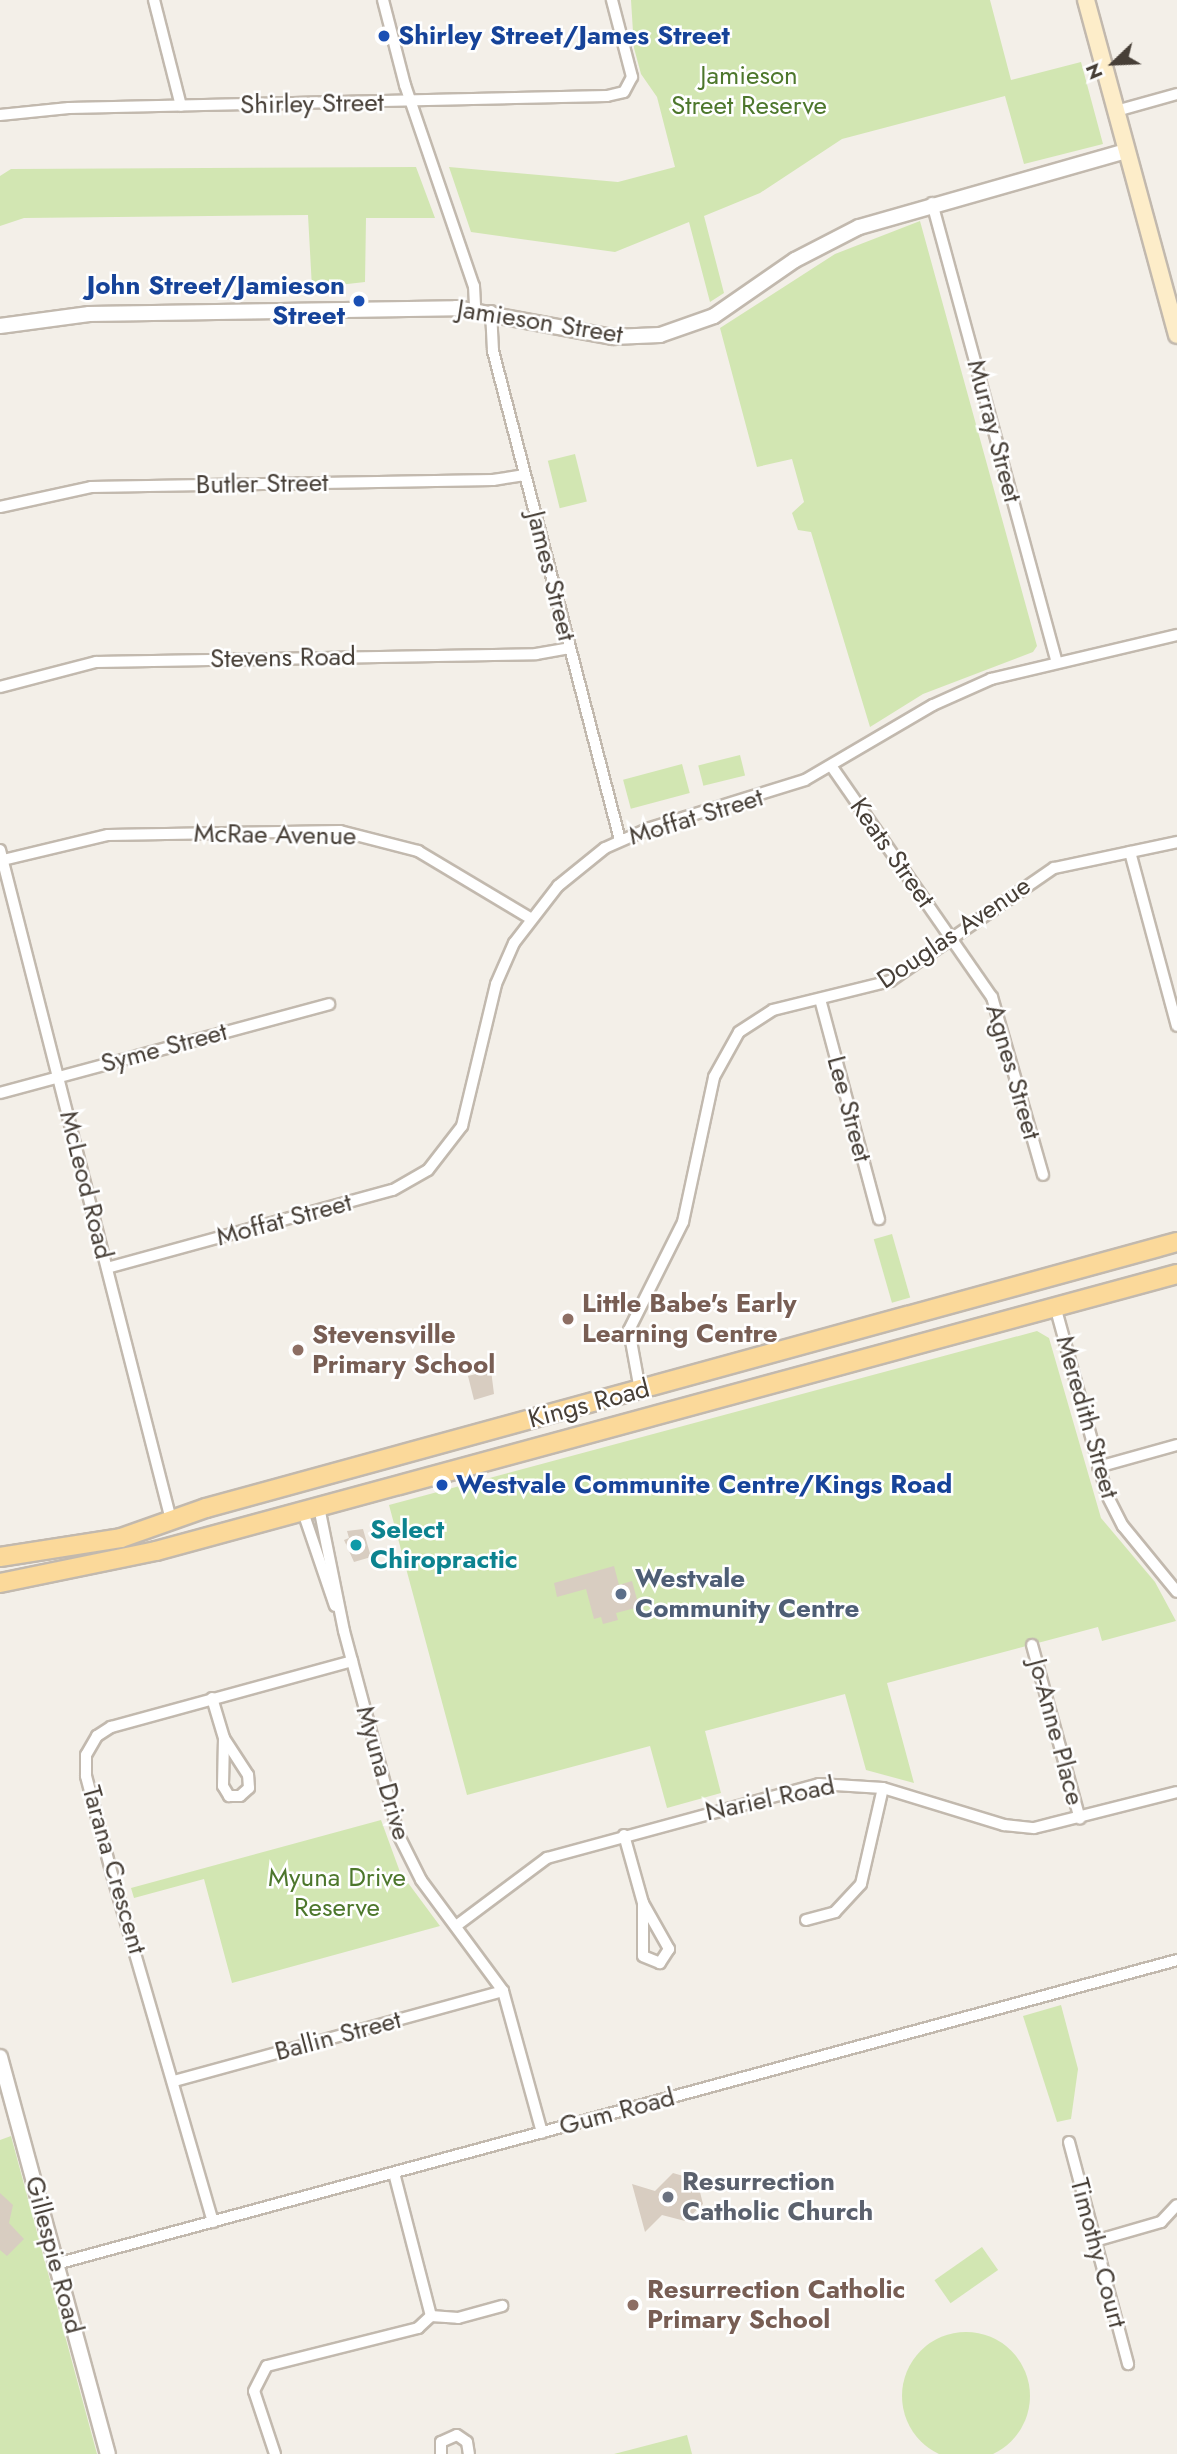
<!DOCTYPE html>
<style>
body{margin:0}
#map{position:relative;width:1177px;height:2454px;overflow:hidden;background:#f3efe8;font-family:Jost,sans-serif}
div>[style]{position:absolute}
.green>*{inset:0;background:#d2e6b2;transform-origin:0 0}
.round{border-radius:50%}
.building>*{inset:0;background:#d8cdc1}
.roads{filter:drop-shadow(2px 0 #c2b9ae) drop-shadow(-2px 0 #c2b9ae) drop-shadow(0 2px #c2b9ae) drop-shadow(0 -2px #c2b9ae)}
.minor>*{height:10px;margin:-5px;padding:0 5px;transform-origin:5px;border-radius:5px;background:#fff}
.tertiary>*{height:14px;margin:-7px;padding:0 7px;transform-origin:7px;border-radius:7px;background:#fff}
.secondary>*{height:16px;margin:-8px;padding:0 8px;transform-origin:8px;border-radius:8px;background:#fdedc9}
.primary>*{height:18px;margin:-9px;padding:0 9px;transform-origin:9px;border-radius:9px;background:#fbd99a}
.dots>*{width:19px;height:19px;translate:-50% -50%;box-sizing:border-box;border:4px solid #fff;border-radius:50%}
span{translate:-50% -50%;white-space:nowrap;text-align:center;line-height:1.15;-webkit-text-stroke:5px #fff;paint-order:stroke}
.transit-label{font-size:26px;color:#164399;font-weight:700}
.left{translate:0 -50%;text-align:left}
.right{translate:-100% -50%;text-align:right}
.park-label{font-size:26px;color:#4d772c}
.street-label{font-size:26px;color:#473f37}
.education-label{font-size:26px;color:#785e54;font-weight:700}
.culture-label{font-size:26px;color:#0d838f;font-weight:700}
.service-label{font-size:26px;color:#4e5e75;font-weight:700}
.worship-label{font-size:26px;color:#5b616d;font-weight:700}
.north{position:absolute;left:1079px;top:28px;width:70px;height:70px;-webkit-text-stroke:5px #fff;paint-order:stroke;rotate:247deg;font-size:19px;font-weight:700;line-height:28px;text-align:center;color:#473f37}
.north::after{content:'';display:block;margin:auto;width:24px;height:32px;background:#473f37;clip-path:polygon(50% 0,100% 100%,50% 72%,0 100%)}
</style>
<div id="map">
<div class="green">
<div style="clip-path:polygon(631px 0,990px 0,1011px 80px,1081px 62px,1103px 144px,1024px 164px,1005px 96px,842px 139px,760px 193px,704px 216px,724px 293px,710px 302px,689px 222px,615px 252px,471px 232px,449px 167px,618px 182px,675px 167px,657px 97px,641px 74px,634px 48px)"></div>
<div style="clip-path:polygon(416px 167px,435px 218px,366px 218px,365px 282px,312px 288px,308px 215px,24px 218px,0 226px,0 176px,11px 169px)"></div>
<div style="clip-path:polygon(920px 221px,1037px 646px,1033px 652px,923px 694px,870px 727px,811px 532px,798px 530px,792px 513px,804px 502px,792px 459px,757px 467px,720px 328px,835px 254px)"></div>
<div style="left:575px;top:454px;width:49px;height:28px;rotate:76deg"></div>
<div style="left:740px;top:755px;width:21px;height:43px;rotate:76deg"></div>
<div style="left:682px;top:764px;width:30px;height:61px;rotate:75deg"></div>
<div style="left:892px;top:1234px;width:66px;height:19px;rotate:74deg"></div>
<div style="clip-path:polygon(1037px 1331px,1049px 1338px,1101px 1518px,1155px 1582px,1176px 1621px,1102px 1641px,1098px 1627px,887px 1683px,914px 1783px,866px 1770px,845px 1694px,705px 1731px,721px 1793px,667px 1808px,650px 1746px,467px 1795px,389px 1505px)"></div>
<div style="clip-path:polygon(381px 1820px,400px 1872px,440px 1926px,232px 1983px,204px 1879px,134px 1898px,131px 1888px)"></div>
<div style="clip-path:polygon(1061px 2005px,1078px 2069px,1071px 2119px,1057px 2122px,1023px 2016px)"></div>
<div style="clip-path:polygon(11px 2136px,97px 2454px,0 2454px,0 2140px)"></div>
<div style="left:982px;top:2247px;width:28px;height:58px;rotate:55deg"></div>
<div class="round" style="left:902px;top:2332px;width:128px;height:128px"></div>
<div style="clip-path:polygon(687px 2435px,692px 2454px,614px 2454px)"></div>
</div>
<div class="building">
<div style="clip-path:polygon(491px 1370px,494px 1394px,474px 1400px,468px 1376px)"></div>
<div style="clip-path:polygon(363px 1529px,371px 1557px,354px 1562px,344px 1540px,349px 1538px,347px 1531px)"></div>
<div style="clip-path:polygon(614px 1566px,619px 1585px,632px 1581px,639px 1607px,616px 1613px,618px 1620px,603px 1624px,601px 1617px,594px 1619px,586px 1589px,557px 1597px,554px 1583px)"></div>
<div style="clip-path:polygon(673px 2173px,697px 2180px,703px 2204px,685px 2221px,662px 2215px,645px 2232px,632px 2184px,655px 2191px)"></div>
<div style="clip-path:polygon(0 2193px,13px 2205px,9px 2223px,24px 2239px,7px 2256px,0 2250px)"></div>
</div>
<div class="roads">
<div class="minor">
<div style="left:154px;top:0;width:109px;rotate:75.7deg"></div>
<div style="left:383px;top:0;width:88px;rotate:75.5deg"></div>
<div style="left:405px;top:85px;width:213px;rotate:71.1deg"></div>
<div style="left:474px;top:286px;width:22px;rotate:87deg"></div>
<div style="left:1116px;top:111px;width:63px;rotate:-15.6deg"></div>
<div style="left:0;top:115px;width:69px;rotate:-5.8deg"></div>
<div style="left:69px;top:108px;width:538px;rotate:-1.28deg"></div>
<div style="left:607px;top:96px;width:17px;rotate:-13deg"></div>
<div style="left:624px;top:92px;width:17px;rotate:-62deg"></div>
<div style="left:632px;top:77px;width:80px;rotate:-104.6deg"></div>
<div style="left:932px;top:203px;width:474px;rotate:74.8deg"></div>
<div style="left:491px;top:311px;width:40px;rotate:87.1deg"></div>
<div style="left:493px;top:351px;width:505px;rotate:75.44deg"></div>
<div style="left:0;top:507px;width:93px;rotate:-12.4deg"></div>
<div style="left:91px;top:487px;width:402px;rotate:-1deg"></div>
<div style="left:493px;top:480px;width:32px;rotate:-9deg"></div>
<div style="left:0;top:687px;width:99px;rotate:-14.6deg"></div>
<div style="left:96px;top:662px;width:440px;rotate:-1deg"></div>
<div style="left:536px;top:654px;width:34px;rotate:-10deg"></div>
<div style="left:832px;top:767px;width:280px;rotate:55.2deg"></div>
<div style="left:992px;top:997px;width:185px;rotate:74deg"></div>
<div style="left:0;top:850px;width:691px;rotate:75.68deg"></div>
<div style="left:1130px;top:852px;width:180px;rotate:74.9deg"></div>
<div style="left:3px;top:860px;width:108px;rotate:-13.4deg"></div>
<div style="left:108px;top:835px;width:232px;rotate:-1deg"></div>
<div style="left:340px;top:831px;width:81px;rotate:14.4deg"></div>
<div style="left:418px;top:851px;width:131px;rotate:30.9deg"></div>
<div style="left:820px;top:999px;width:228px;rotate:75deg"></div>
<div style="left:0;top:1093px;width:341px;rotate:-15.1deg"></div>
<div style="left:107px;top:1268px;width:296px;rotate:-15.3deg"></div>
<div style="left:393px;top:1190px;width:40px;rotate:-29.7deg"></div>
<div style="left:428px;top:1170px;width:56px;rotate:-52.3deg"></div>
<div style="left:462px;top:1126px;width:146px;rotate:-76.5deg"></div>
<div style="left:496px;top:984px;width:45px;rotate:-66.3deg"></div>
<div style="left:514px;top:943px;width:72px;rotate:-52.3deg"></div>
<div style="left:558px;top:886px;width:60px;rotate:-39deg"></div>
<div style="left:605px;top:848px;width:49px;rotate:-24deg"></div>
<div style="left:650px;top:828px;width:162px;rotate:-17.2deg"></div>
<div style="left:805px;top:780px;width:148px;rotate:-30.4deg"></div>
<div style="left:933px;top:705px;width:64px;rotate:-24.1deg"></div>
<div style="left:991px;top:679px;width:191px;rotate:-13.3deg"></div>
<div style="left:1055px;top:1306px;width:196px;rotate:74.6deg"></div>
<div style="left:1107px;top:1495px;width:35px;rotate:63deg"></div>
<div style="left:1123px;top:1526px;width:85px;rotate:50.7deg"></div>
<div style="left:640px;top:1390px;width:61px;rotate:-100.4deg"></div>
<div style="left:629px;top:1330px;width:121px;rotate:-63.4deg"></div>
<div style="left:683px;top:1222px;width:148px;rotate:-77.9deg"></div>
<div style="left:714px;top:1077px;width:51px;rotate:-60.9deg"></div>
<div style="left:739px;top:1032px;width:40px;rotate:-32.9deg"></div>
<div style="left:773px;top:1010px;width:121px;rotate:-13.9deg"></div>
<div style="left:890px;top:981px;width:199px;rotate:-34.6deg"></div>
<div style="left:1054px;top:868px;width:126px;rotate:-11.9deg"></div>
<div style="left:1098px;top:1467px;width:82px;rotate:-15.6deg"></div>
<div style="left:319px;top:1507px;width:126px;rotate:78.6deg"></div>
<div style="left:344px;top:1631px;width:212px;rotate:75deg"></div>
<div style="left:399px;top:1836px;width:49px;rotate:63.4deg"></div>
<div style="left:421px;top:1880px;width:138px;rotate:53.5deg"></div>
<div style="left:503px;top:1991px;width:147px;rotate:74.6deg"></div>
<div style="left:303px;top:1512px;width:99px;rotate:71.2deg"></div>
<div style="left:1032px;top:1645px;width:180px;rotate:74.6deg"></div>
<div style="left:212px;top:1698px;width:42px;rotate:73.3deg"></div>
<div style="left:224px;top:1738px;width:48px;rotate:91.2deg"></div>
<div style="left:223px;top:1786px;width:12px;rotate:59deg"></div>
<div style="left:229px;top:1796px;width:11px"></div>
<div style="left:240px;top:1796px;width:12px;rotate:-42deg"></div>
<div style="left:249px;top:1788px;width:13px;rotate:-94deg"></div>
<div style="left:248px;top:1775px;width:44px;rotate:-123deg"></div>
<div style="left:624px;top:1835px;width:71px;rotate:74.4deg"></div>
<div style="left:643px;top:1903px;width:53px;rotate:60.5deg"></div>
<div style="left:669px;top:1949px;width:17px;rotate:123deg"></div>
<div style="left:660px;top:1963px;width:18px;rotate:-158deg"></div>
<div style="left:643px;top:1956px;width:53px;rotate:-90deg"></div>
<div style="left:806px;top:1920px;width:30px;rotate:-15deg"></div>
<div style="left:835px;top:1912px;width:38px;rotate:-47deg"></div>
<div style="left:861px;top:1884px;width:98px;rotate:-77.1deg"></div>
<div style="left:456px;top:1926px;width:114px;rotate:-36.8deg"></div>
<div style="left:547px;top:1858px;width:282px;rotate:-15.2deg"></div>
<div style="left:819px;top:1784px;width:64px;rotate:3.6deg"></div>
<div style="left:883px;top:1788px;width:127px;rotate:17deg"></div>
<div style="left:1004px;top:1825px;width:30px;rotate:6deg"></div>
<div style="left:1034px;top:1828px;width:147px;rotate:-14.1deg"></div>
<div style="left:174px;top:2081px;width:341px;rotate:-15.3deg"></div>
<div style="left:1069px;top:2142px;width:230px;rotate:75.1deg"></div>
<div style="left:394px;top:2173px;width:148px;rotate:75.5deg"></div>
<div style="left:213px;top:2222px;width:354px;rotate:-106.2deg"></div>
<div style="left:114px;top:1882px;width:110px;rotate:-104.8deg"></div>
<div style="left:86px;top:1776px;width:21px;rotate:-90deg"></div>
<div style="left:86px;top:1755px;width:22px;rotate:-60deg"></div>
<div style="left:97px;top:1736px;width:17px;rotate:-33deg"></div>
<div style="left:111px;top:1727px;width:250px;rotate:-15.3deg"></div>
<div style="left:1095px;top:2241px;width:69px;rotate:-16.1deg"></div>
<div style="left:1161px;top:2222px;width:23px;rotate:-47deg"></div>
<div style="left:56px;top:2264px;width:1161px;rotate:-15.17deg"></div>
<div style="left:275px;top:2454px;width:66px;rotate:-108.4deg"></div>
<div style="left:254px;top:2391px;width:28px;rotate:-63deg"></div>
<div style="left:267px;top:2366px;width:156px;rotate:-14.1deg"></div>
<div style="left:418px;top:2328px;width:18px;rotate:-43deg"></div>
<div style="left:431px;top:2316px;width:27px;rotate:4deg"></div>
<div style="left:458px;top:2318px;width:46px;rotate:-15.3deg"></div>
<div style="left:441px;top:2454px;width:12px;rotate:-90deg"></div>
<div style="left:441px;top:2442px;width:17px;rotate:-24deg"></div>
<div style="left:457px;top:2435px;width:12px;rotate:35deg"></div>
<div style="left:467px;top:2442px;width:12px;rotate:81deg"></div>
</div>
<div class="tertiary">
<div style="left:0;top:326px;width:90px;rotate:-7.7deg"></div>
<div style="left:89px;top:314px;width:367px;rotate:-0.9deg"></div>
<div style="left:456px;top:308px;width:160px;rotate:10.5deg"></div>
<div style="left:613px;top:337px;width:47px;rotate:-2.4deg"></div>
<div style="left:660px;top:335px;width:57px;rotate:-19.4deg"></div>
<div style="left:714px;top:316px;width:98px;rotate:-34.7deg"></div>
<div style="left:795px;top:260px;width:72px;rotate:-27.3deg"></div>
<div style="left:859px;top:227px;width:278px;rotate:-15.9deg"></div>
<div style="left:0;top:2057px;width:411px;rotate:74.8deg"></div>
</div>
<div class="secondary">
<div style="left:1086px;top:0;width:347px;rotate:74.8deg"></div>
</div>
<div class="primary">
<div style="left:0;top:1557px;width:122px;rotate:-8.9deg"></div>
<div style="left:121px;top:1538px;width:90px;rotate:-19.4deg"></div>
<div style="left:206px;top:1508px;width:1007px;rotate:-15.32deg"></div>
<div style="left:0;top:1583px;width:159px;rotate:-11.6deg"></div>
<div style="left:156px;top:1551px;width:1058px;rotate:-15.18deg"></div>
</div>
</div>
<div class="dots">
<div style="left:384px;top:36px;background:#1a4fb4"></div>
<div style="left:359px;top:301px;background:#1a4fb4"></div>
<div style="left:568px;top:1319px;background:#8d6e63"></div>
<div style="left:298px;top:1350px;background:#8d6e63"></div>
<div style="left:442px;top:1485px;background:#1a4fb4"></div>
<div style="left:356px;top:1545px;background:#0f9aa8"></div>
<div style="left:621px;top:1594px;background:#5c6f8a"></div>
<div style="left:668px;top:2197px;background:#6b7280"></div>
<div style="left:633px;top:2305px;background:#8d6e63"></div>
</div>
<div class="transit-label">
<span class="left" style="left:398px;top:36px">Shirley Street/James Street</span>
<span class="right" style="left:345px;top:301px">John Street/Jamieson<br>Street</span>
<span class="left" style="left:456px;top:1485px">Westvale Communite Centre/Kings Road</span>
</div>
<div class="park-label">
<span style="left:749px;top:91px">Jamieson<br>Street Reserve</span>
<span style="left:337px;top:1893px">Myuna Drive<br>Reserve</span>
</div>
<div class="street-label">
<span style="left:312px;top:104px;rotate:-1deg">Shirley Street</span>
<span style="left:540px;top:322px;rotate:9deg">Jamieson Street</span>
<span style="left:994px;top:431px;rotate:75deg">Murray Street</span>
<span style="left:262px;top:484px;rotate:-1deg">Butler Street</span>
<span style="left:551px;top:576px;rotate:76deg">James Street</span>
<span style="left:283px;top:658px;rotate:-1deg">Stevens Road</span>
<span style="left:696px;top:817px;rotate:-17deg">Moffat Street</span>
<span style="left:275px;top:835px;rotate:1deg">McRae Avenue</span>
<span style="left:892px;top:853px;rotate:55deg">Keats Street</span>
<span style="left:954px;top:933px;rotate:-34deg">Douglas Avenue</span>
<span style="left:164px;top:1048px;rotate:-15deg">Syme Street</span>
<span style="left:1013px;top:1072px;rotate:74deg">Agnes Street</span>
<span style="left:849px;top:1109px;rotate:75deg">Lee Street</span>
<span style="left:86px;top:1185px;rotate:76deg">McLeod Road</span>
<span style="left:284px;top:1220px;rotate:-15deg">Moffat Street</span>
<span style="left:589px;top:1404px;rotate:-15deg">Kings Road</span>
<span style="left:1087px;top:1417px;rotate:74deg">Meredith Street</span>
<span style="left:1056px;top:1732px;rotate:75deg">Jo-Anne Place</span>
<span style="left:383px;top:1773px;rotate:74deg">Myuna Drive</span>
<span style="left:770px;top:1799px;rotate:-12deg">Nariel Road</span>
<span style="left:114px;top:1870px;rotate:74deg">Tarana Crescent</span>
<span style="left:338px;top:2036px;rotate:-15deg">Ballin Street</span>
<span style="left:617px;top:2112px;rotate:-15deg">Gum Road</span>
<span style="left:1098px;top:2253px;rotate:75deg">Timothy Court</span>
<span style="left:54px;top:2255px;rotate:75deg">Gillespie Road</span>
</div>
<div class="education-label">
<span class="left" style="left:582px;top:1319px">Little Babe's Early<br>Learning Centre</span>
<span class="left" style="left:312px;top:1350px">Stevensville<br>Primary School</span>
<span class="left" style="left:647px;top:2305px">Resurrection Catholic<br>Primary School</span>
</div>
<div class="culture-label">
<span class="left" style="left:370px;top:1545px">Select<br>Chiropractic</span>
</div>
<div class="service-label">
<span class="left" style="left:635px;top:1594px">Westvale<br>Community Centre</span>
</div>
<div class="worship-label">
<span class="left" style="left:682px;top:2197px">Resurrection<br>Catholic Church</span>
</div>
<div class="north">N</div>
</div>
